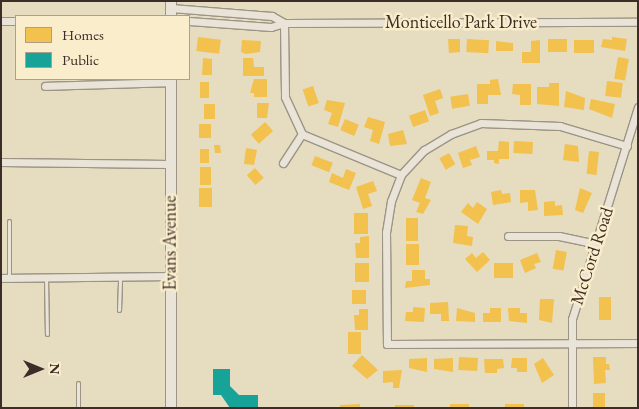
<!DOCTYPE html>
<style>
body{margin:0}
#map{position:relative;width:639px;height:409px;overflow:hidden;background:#e6dcc0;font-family:"EB Garamond",serif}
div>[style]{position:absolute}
.homes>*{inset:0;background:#f2c14e;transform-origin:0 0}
.public>*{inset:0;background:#17a398}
.roads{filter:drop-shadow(1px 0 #9c9485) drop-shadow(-1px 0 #9c9485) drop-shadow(0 1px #9c9485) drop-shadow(0 -1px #9c9485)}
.lane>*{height:3px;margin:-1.5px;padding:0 1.5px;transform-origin:1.5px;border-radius:1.5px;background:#e9e4d7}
.street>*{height:7px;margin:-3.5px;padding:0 3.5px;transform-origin:3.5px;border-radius:3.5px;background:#e9e4d7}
.secondary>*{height:10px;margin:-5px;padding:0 5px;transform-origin:5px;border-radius:5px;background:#e9e4d7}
span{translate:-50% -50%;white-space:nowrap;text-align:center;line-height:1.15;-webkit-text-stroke:5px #f9edcc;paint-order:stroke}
.street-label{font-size:18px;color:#3c2d28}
.frame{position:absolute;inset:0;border:2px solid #3c2d28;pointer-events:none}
.legend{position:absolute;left:15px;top:15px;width:175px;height:65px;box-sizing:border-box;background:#f9edcc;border:1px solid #ada08a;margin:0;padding:6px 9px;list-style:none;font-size:15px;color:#3c2d28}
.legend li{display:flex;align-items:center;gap:10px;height:25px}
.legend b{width:25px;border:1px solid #ada08a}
.north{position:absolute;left:15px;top:344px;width:50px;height:50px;-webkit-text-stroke:4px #f9edcc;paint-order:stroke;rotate:90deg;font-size:14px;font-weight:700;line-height:20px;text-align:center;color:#3c2d28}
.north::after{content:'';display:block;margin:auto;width:18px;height:22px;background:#3c2d28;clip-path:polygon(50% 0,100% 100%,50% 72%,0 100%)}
</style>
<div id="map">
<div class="homes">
<div style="left:198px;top:37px;width:23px;height:14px;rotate:7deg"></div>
<div style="clip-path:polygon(612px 37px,627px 39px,625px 51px,601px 47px,603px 39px,612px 40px)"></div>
<div style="clip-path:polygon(448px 39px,460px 39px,460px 52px,449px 53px)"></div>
<div style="left:467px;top:39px;width:22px;height:13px;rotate:3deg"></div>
<div style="left:567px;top:39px;width:13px;height:19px;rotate:90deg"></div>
<div style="clip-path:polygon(242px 40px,261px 41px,260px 52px,246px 54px,241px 52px)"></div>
<div style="clip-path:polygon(540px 40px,540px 63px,522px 63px,522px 52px,531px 52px,531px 41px)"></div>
<div style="left:574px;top:40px;width:20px;height:13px"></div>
<div style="clip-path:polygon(496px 41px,513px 43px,513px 51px,496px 51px)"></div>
<div style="left:618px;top:57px;width:11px;height:22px;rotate:10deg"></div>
<div style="clip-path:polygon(203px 58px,212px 59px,212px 75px,202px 75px)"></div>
<div style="clip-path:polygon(243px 58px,253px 58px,254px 67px,264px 67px,264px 76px,243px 76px)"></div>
<div style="clip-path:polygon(254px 79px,267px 79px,267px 97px,254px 97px,254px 93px,250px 93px)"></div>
<div style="clip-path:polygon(498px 79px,501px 95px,488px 95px,488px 104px,477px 104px,477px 84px,490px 84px,490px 80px)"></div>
<div style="left:607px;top:81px;width:16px;height:15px;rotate:7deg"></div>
<div style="left:200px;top:82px;width:9px;height:16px"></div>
<div style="clip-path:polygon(549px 83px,559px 83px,559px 106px,537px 104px,537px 87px,549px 87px)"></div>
<div style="clip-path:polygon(513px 84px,531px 84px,531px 105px,520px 105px,520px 95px,512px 94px)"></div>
<div style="left:313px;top:86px;width:18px;height:11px;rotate:71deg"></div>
<div style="clip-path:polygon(440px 89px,443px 98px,435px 101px,439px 113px,430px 116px,423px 95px)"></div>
<div style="clip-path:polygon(566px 91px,585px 98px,584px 110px,564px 107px)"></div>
<div style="left:468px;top:94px;width:12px;height:18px;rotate:81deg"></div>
<div style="clip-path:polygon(591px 99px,615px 104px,612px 118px,589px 109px)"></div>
<div style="clip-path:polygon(327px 100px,345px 103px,338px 127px,328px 124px,332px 113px,324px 110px)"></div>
<div style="clip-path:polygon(257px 103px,269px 103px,267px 118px,257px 118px)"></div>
<div style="left:215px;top:104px;width:15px;height:11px;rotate:90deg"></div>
<div style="left:425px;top:110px;width:12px;height:17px;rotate:70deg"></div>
<div style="clip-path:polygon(368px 117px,385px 122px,379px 144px,370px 141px,373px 130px,364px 127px)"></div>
<div style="left:345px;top:119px;width:15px;height:12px;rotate:23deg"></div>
<div style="left:265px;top:122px;width:12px;height:19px;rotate:48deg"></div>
<div style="left:199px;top:124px;width:12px;height:14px"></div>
<div style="clip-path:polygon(403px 130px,407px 144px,390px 146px,388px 134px)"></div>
<div style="clip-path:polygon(499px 141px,509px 142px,509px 159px,499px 159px,499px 164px,494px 163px,494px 160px,487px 160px,487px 151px,498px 151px)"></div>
<div style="left:514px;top:141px;width:19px;height:12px;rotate:3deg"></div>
<div style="clip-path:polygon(565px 144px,578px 146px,579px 162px,563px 160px)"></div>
<div style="clip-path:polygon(214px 145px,220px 145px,221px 153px,215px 153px)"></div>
<div style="clip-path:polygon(476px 146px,480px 157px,470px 160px,472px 165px,463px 168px,458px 153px)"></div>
<div style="clip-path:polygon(246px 148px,257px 150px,254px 165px,244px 164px)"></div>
<div style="left:200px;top:149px;width:9px;height:14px"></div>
<div style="left:589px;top:151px;width:10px;height:23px;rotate:6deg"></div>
<div style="left:449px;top:153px;width:13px;height:11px;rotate:61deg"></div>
<div style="left:315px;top:156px;width:19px;height:10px;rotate:21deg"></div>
<div style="left:200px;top:167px;width:11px;height:18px"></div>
<div style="left:255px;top:168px;width:13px;height:11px;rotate:48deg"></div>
<div style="clip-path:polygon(346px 169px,356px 173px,349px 190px,329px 182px,332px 173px,343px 178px)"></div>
<div style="clip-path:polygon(421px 178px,431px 182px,425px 198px,431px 200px,423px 214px,416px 212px,420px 203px,412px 200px)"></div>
<div style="clip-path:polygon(373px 181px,377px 191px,368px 194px,372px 206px,363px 209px,356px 187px)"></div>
<div style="left:199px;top:188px;width:13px;height:19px"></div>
<div style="clip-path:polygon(580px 188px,592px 193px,583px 213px,575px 210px)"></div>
<div style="clip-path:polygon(501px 190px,502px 194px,510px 193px,511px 202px,493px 205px,491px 192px)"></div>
<div style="clip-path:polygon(520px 190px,535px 190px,538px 210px,528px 211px,528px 202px,520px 203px)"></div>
<div style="clip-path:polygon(555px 201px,555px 206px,562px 205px,563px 215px,544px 216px,544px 202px)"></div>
<div style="clip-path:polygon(477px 202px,487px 209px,478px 224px,461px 212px,468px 203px,473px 208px)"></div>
<div style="left:354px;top:213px;width:14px;height:21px"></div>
<div style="left:406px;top:218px;width:12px;height:23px"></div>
<div style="clip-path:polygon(455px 225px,468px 226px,467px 236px,473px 237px,472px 246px,453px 243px)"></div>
<div style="clip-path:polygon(369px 236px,369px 258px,356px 258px,355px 243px,360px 243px,360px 237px)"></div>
<div style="left:406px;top:244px;width:13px;height:21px"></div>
<div style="left:556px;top:250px;width:11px;height:19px;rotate:10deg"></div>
<div style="clip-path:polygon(483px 252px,490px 260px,477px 272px,465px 259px,472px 253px,476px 258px)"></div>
<div style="clip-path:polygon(537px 253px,541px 262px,534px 264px,536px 268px,525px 273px,520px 260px)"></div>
<div style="left:355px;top:263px;width:14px;height:19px"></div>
<div style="left:494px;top:263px;width:19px;height:15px"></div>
<div style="clip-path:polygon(412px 270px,425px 270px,425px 279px,430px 279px,430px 285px,405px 288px,406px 281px,412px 281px)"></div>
<div style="left:352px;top:290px;width:14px;height:14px"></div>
<div style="left:599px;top:297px;width:12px;height:23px"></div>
<div style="clip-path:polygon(540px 299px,554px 299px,552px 323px,539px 320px)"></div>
<div style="clip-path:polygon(448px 302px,449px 321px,441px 321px,441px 314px,430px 314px,430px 303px)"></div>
<div style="clip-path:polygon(413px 307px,425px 308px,424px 322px,405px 321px,406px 312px,413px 312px)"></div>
<div style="clip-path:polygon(457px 308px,475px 313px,475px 322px,456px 321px)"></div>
<div style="clip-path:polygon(490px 308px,501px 308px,501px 322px,483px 322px,483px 313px,490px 313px)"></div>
<div style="clip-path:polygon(508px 308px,520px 308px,520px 313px,527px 313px,527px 323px,509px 321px)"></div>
<div style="clip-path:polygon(359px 309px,368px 309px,368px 330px,355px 330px,354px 315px,359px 315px)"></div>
<div style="left:348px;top:332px;width:13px;height:22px"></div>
<div style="clip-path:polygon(362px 355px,378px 370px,367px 379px,352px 366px)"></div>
<div style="left:459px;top:357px;width:19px;height:13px;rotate:3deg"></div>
<div style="clip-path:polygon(593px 357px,606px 357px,606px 364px,609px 364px,610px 370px,605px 370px,606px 383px,594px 384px)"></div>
<div style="clip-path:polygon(427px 358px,427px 372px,409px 368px,409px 359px)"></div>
<div style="clip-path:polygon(453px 358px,453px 372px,434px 369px,434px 359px)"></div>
<div style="clip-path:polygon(512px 358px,527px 358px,527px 372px,517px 372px,517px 368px,511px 368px)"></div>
<div style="clip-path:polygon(543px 358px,554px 375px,542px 383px,534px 364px)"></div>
<div style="clip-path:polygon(484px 359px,503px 359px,504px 368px,497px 369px,497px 373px,485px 373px)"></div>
<div style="clip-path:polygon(402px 370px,399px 388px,393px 388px,393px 382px,383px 383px,383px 371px)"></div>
<div style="left:593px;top:393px;width:12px;height:15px"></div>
<div style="clip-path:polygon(360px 404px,360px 408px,340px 408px,340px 405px)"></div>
<div style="left:450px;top:404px;width:19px;height:4px"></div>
<div style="left:505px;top:404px;width:19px;height:4px"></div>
<div style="left:395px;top:405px;width:19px;height:3px"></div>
</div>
<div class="public">
<div style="clip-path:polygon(213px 369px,230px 369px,230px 386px,239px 395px,258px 395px,258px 408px,230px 408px,221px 395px,213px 395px)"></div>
</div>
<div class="roads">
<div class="lane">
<div style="left:9px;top:221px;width:56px;rotate:90deg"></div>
<div style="left:46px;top:278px;width:56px;rotate:89deg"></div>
<div style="left:119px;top:310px;width:33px;rotate:-88deg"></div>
<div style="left:78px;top:408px;width:25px;rotate:-90deg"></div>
</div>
<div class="street">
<div style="left:171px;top:8px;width:101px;rotate:4.5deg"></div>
<div style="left:272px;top:16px;width:14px;rotate:30deg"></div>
<div style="left:1px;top:21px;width:15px"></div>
<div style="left:189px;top:21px;width:82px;rotate:4.2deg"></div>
<div style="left:271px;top:27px;width:14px;rotate:-17deg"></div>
<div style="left:284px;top:23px;width:354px;rotate:-0.2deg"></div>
<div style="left:284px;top:23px;width:74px;rotate:89.2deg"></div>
<div style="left:285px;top:97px;width:41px;rotate:65.3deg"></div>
<div style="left:302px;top:134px;width:107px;rotate:22.5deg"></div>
<div style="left:45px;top:86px;width:127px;rotate:-1.8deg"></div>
<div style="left:627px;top:146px;width:70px;rotate:-163.4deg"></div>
<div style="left:560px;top:126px;width:79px;rotate:-177.8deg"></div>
<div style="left:481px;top:123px;width:32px;rotate:160deg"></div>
<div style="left:451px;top:134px;width:31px;rotate:149deg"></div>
<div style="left:424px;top:150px;width:34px;rotate:133deg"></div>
<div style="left:401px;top:175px;width:28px;rotate:111deg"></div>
<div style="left:391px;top:201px;width:31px;rotate:99deg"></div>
<div style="left:386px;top:232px;width:112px;rotate:89.5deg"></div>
<div style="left:387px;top:344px;width:251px;rotate:-0.2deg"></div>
<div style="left:1px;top:162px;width:168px;rotate:0.7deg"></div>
<div style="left:283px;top:163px;width:35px;rotate:-57deg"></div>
<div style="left:508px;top:236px;width:51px"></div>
<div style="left:559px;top:236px;width:38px;rotate:12deg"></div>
<div style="left:1px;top:278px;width:169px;rotate:-0.7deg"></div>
<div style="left:572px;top:408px;width:89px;rotate:-90deg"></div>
<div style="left:572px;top:319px;width:222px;rotate:-72.7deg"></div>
</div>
<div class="secondary">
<div style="left:171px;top:1px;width:15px;rotate:90deg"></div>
<div style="left:171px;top:408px;width:329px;rotate:-90deg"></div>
</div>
</div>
<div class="street-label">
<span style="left:461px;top:22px">Monticello Park Drive</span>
<span style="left:170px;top:243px;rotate:-90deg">Evans Avenue</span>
<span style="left:592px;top:256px;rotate:-72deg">McCord Road</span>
</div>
<div class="frame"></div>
<ul class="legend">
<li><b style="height:14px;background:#f2c14e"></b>Homes</li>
<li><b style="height:14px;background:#17a398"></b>Public</li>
</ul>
<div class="north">N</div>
</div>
